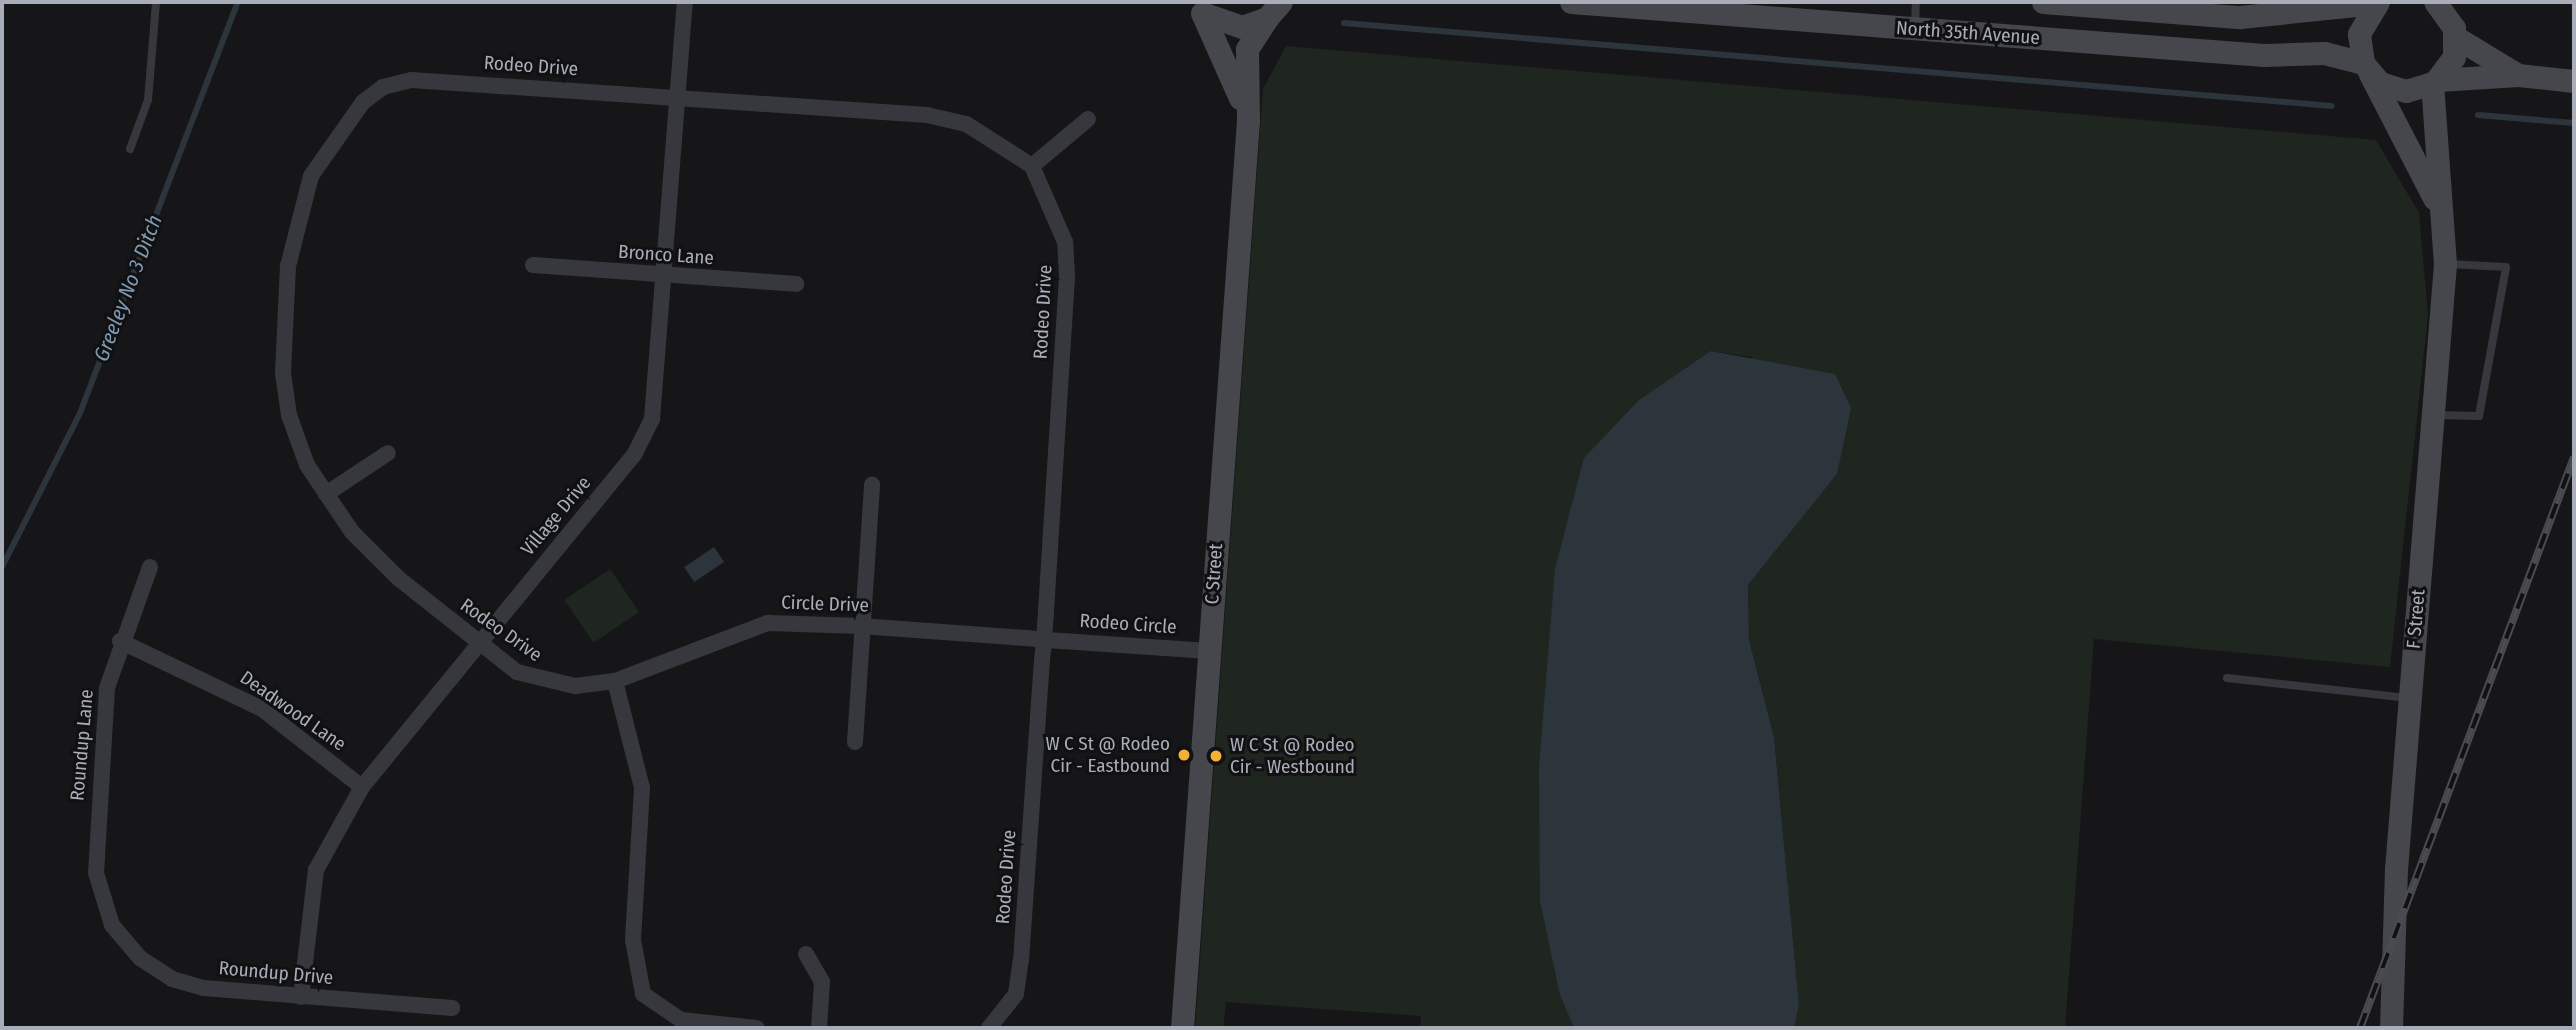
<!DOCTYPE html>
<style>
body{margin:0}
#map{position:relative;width:2576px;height:1030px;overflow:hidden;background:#161618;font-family:"Fira Sans Condensed",sans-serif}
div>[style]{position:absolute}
.green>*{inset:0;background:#1e261f;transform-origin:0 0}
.water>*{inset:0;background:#2c353c;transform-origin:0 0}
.stream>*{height:6px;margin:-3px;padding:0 3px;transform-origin:3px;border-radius:3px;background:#2c353c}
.lane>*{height:8px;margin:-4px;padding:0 4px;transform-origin:4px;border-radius:4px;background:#37383d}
.street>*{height:16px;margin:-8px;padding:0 8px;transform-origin:8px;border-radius:8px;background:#37383d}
.secondary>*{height:23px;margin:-11.5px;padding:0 11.5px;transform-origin:11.5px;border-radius:11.5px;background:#45474d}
.rail>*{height:8px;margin-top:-4px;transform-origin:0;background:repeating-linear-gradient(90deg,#111113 0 16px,#4a4c52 0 32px);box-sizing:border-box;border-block:2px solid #4a4c52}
.dots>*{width:19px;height:19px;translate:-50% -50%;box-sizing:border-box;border:4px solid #111113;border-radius:50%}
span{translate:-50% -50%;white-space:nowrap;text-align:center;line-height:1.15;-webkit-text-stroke:6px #111113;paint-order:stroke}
.street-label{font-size:19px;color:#a8adb8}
.poi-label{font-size:19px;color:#a8adb8}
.right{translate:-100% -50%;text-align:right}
.left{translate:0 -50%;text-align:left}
.water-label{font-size:21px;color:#7f9bb3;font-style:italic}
.frame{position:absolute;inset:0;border:4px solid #a8adb8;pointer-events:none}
</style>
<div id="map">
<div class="green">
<div style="clip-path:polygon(1286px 46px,2376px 140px,2419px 213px,2428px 315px,2390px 667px,2094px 639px,2065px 1028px,1794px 1028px,1799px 1005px,1774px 737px,1749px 640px,1748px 585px,1837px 474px,1751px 357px,1711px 351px,1560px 995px,1574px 1028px,1420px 1028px,1421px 1016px,1226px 1002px,1223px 1028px,1195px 1028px,1263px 89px)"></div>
<div style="left:610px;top:569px;width:52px;height:55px;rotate:56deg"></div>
</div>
<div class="water">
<div style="clip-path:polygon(1711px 351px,1835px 374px,1851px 408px,1837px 474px,1748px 585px,1749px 640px,1774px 737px,1799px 1005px,1794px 1028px,1574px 1028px,1560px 995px,1540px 901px,1539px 766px,1555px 569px,1584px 458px,1639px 400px)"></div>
<div style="left:714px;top:547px;width:18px;height:36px;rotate:56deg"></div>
</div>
<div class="stream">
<div style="left:1344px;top:23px;width:991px;rotate:4.8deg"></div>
<div style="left:2478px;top:115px;width:96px;rotate:4.8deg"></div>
<div style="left:2px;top:567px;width:173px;rotate:-63.1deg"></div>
<div style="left:80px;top:413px;width:440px;rotate:-69deg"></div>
</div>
<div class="lane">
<div style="left:1915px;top:26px;width:24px;rotate:-88deg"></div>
<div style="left:130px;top:149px;width:52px;rotate:-69.8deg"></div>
<div style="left:148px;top:100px;width:98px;rotate:-85.3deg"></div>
<div style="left:2436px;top:415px;width:43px;rotate:1.3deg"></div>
<div style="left:2479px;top:416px;width:151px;rotate:-79.7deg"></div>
<div style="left:2506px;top:267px;width:58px;rotate:-177deg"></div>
<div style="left:2227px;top:678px;width:181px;rotate:6.3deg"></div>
</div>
<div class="street">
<div style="left:1032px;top:166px;width:73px;rotate:-40deg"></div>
<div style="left:533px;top:265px;width:264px;rotate:4.1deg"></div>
<div style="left:326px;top:494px;width:74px;rotate:-33.5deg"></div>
<div style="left:150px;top:567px;width:128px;rotate:109.6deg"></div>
<div style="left:107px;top:688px;width:185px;rotate:93.4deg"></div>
<div style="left:96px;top:873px;width:54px;rotate:72.9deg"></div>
<div style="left:112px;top:925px;width:43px;rotate:49.7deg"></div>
<div style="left:140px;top:958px;width:38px;rotate:33deg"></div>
<div style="left:172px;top:979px;width:33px;rotate:16deg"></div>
<div style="left:204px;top:988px;width:249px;rotate:4.6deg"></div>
<div style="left:120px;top:641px;width:157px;rotate:25.6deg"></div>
<div style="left:262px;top:709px;width:127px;rotate:38deg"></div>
<div style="left:615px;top:681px;width:110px;rotate:75.8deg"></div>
<div style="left:642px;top:788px;width:152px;rotate:93.4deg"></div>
<div style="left:633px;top:940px;width:55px;rotate:79.5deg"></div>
<div style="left:643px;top:994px;width:46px;rotate:34.4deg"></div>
<div style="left:681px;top:1020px;width:76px;rotate:6deg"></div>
<div style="left:855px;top:742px;width:258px;rotate:-86.2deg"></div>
<div style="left:806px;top:954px;width:32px;rotate:60deg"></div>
<div style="left:822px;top:982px;width:46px;rotate:93.7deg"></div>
<div style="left:301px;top:997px;width:128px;rotate:-83.3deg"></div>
<div style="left:316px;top:870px;width:95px;rotate:-61deg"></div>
<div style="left:362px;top:787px;width:429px;rotate:-50.7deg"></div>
<div style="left:634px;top:455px;width:40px;rotate:-63.4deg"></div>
<div style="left:652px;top:419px;width:418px;rotate:-85.5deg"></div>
<div style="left:989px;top:1028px;width:43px;rotate:-51.5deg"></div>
<div style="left:1016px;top:994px;width:34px;rotate:-82deg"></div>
<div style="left:1021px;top:960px;width:301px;rotate:-86deg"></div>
<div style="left:1042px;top:660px;width:20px;rotate:-84deg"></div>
<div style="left:1044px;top:640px;width:29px;rotate:-86deg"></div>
<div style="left:1046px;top:611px;width:336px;rotate:-86.4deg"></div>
<div style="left:1067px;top:276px;width:34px;rotate:-93deg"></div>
<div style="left:1065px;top:242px;width:83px;rotate:-113.5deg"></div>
<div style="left:1032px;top:166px;width:78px;rotate:-147.5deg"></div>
<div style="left:966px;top:124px;width:40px;rotate:-167deg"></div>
<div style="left:927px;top:115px;width:517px;rotate:-176.12deg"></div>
<div style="left:411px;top:80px;width:29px;rotate:166deg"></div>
<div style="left:383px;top:87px;width:25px;rotate:143deg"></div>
<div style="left:363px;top:102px;width:90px;rotate:125.1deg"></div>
<div style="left:311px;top:176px;width:93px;rotate:104.3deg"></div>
<div style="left:288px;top:266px;width:107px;rotate:92.7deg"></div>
<div style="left:283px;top:373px;width:42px;rotate:81.9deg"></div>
<div style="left:289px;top:415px;width:53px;rotate:70.2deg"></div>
<div style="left:307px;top:465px;width:81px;rotate:56.1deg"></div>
<div style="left:352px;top:532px;width:65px;rotate:45deg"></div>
<div style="left:398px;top:578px;width:152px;rotate:38.3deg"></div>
<div style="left:517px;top:672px;width:60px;rotate:13.6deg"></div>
<div style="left:575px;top:686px;width:40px;rotate:-7.1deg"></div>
<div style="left:615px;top:681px;width:164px;rotate:-20.8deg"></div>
<div style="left:768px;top:623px;width:93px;rotate:1.8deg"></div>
<div style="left:861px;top:626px;width:165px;rotate:4.2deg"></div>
<div style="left:1026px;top:638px;width:18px;rotate:6deg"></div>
<div style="left:1044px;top:640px;width:18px;rotate:3deg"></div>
<div style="left:1062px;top:641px;width:147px;rotate:3.9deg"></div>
</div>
<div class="secondary">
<div style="left:1571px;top:2px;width:695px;rotate:4.37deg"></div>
<div style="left:2264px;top:55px;width:60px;rotate:-1.9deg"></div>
<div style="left:2324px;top:53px;width:40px;rotate:14.4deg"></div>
<div style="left:2043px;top:2px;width:198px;rotate:4.4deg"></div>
<div style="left:2240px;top:17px;width:136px;rotate:-5.9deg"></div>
<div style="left:2378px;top:2px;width:37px;rotate:121deg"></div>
<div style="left:2359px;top:34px;width:29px;rotate:82deg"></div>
<div style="left:2363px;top:63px;width:26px;rotate:50deg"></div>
<div style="left:2380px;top:83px;width:27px;rotate:17deg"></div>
<div style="left:2406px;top:91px;width:30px;rotate:-17deg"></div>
<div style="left:2435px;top:82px;width:31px;rotate:-53deg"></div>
<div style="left:2454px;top:57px;width:29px;rotate:-90deg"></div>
<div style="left:2454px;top:28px;width:32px;rotate:-126deg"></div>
<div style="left:1202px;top:13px;width:42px;rotate:19.3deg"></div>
<div style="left:1242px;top:27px;width:27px;rotate:-20deg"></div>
<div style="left:1267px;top:18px;width:21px;rotate:-49deg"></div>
<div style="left:1203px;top:15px;width:91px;rotate:66deg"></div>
<div style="left:2457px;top:38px;width:71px;rotate:31.2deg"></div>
<div style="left:2370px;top:74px;width:140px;rotate:62.7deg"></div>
<div style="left:2438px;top:80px;width:80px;rotate:-3.6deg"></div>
<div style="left:2518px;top:75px;width:56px;rotate:6.1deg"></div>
<div style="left:1182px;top:1028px;width:910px;rotate:-85.84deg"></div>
<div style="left:1248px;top:120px;width:71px;rotate:-90.8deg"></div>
<div style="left:1247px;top:49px;width:37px;rotate:-57deg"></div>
<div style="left:2391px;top:1028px;width:159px;rotate:-88.2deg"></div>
<div style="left:2396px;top:869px;width:607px;rotate:-85.37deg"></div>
<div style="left:2445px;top:264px;width:180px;rotate:-94.1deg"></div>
</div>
<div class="rail">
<div style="left:2360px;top:1028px;width:610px;rotate:-69.45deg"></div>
</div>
<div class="dots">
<div style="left:1184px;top:755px;background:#f2b134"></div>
<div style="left:1216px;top:756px;background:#f2b134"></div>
</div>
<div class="street-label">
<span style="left:1968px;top:33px;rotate:4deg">North 35th Avenue</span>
<span style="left:531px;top:66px;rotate:4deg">Rodeo Drive</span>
<span style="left:666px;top:255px;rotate:4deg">Bronco Lane</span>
<span style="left:1043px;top:312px;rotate:-87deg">Rodeo Drive</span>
<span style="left:556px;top:516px;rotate:-50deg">Village Drive</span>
<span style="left:1214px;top:574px;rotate:-86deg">C Street</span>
<span style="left:825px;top:604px;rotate:2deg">Circle Drive</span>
<span style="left:2416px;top:619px;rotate:-85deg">F Street</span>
<span style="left:1128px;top:624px;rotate:4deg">Rodeo Circle</span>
<span style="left:501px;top:630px;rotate:35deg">Rodeo Drive</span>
<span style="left:293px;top:711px;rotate:35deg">Deadwood Lane</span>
<span style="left:82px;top:745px;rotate:-85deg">Roundup Lane</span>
<span style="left:1006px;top:877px;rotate:-86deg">Rodeo Drive</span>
<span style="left:276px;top:973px;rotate:5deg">Roundup Drive</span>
</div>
<div class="poi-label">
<span class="right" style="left:1170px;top:755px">W C St @ Rodeo<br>Cir - Eastbound</span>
<span class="left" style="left:1230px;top:756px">W C St @ Rodeo<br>Cir - Westbound</span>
</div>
<div class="water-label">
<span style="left:128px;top:288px;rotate:-69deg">Greeley No 3 Ditch</span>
</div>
<div class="frame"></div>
</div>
